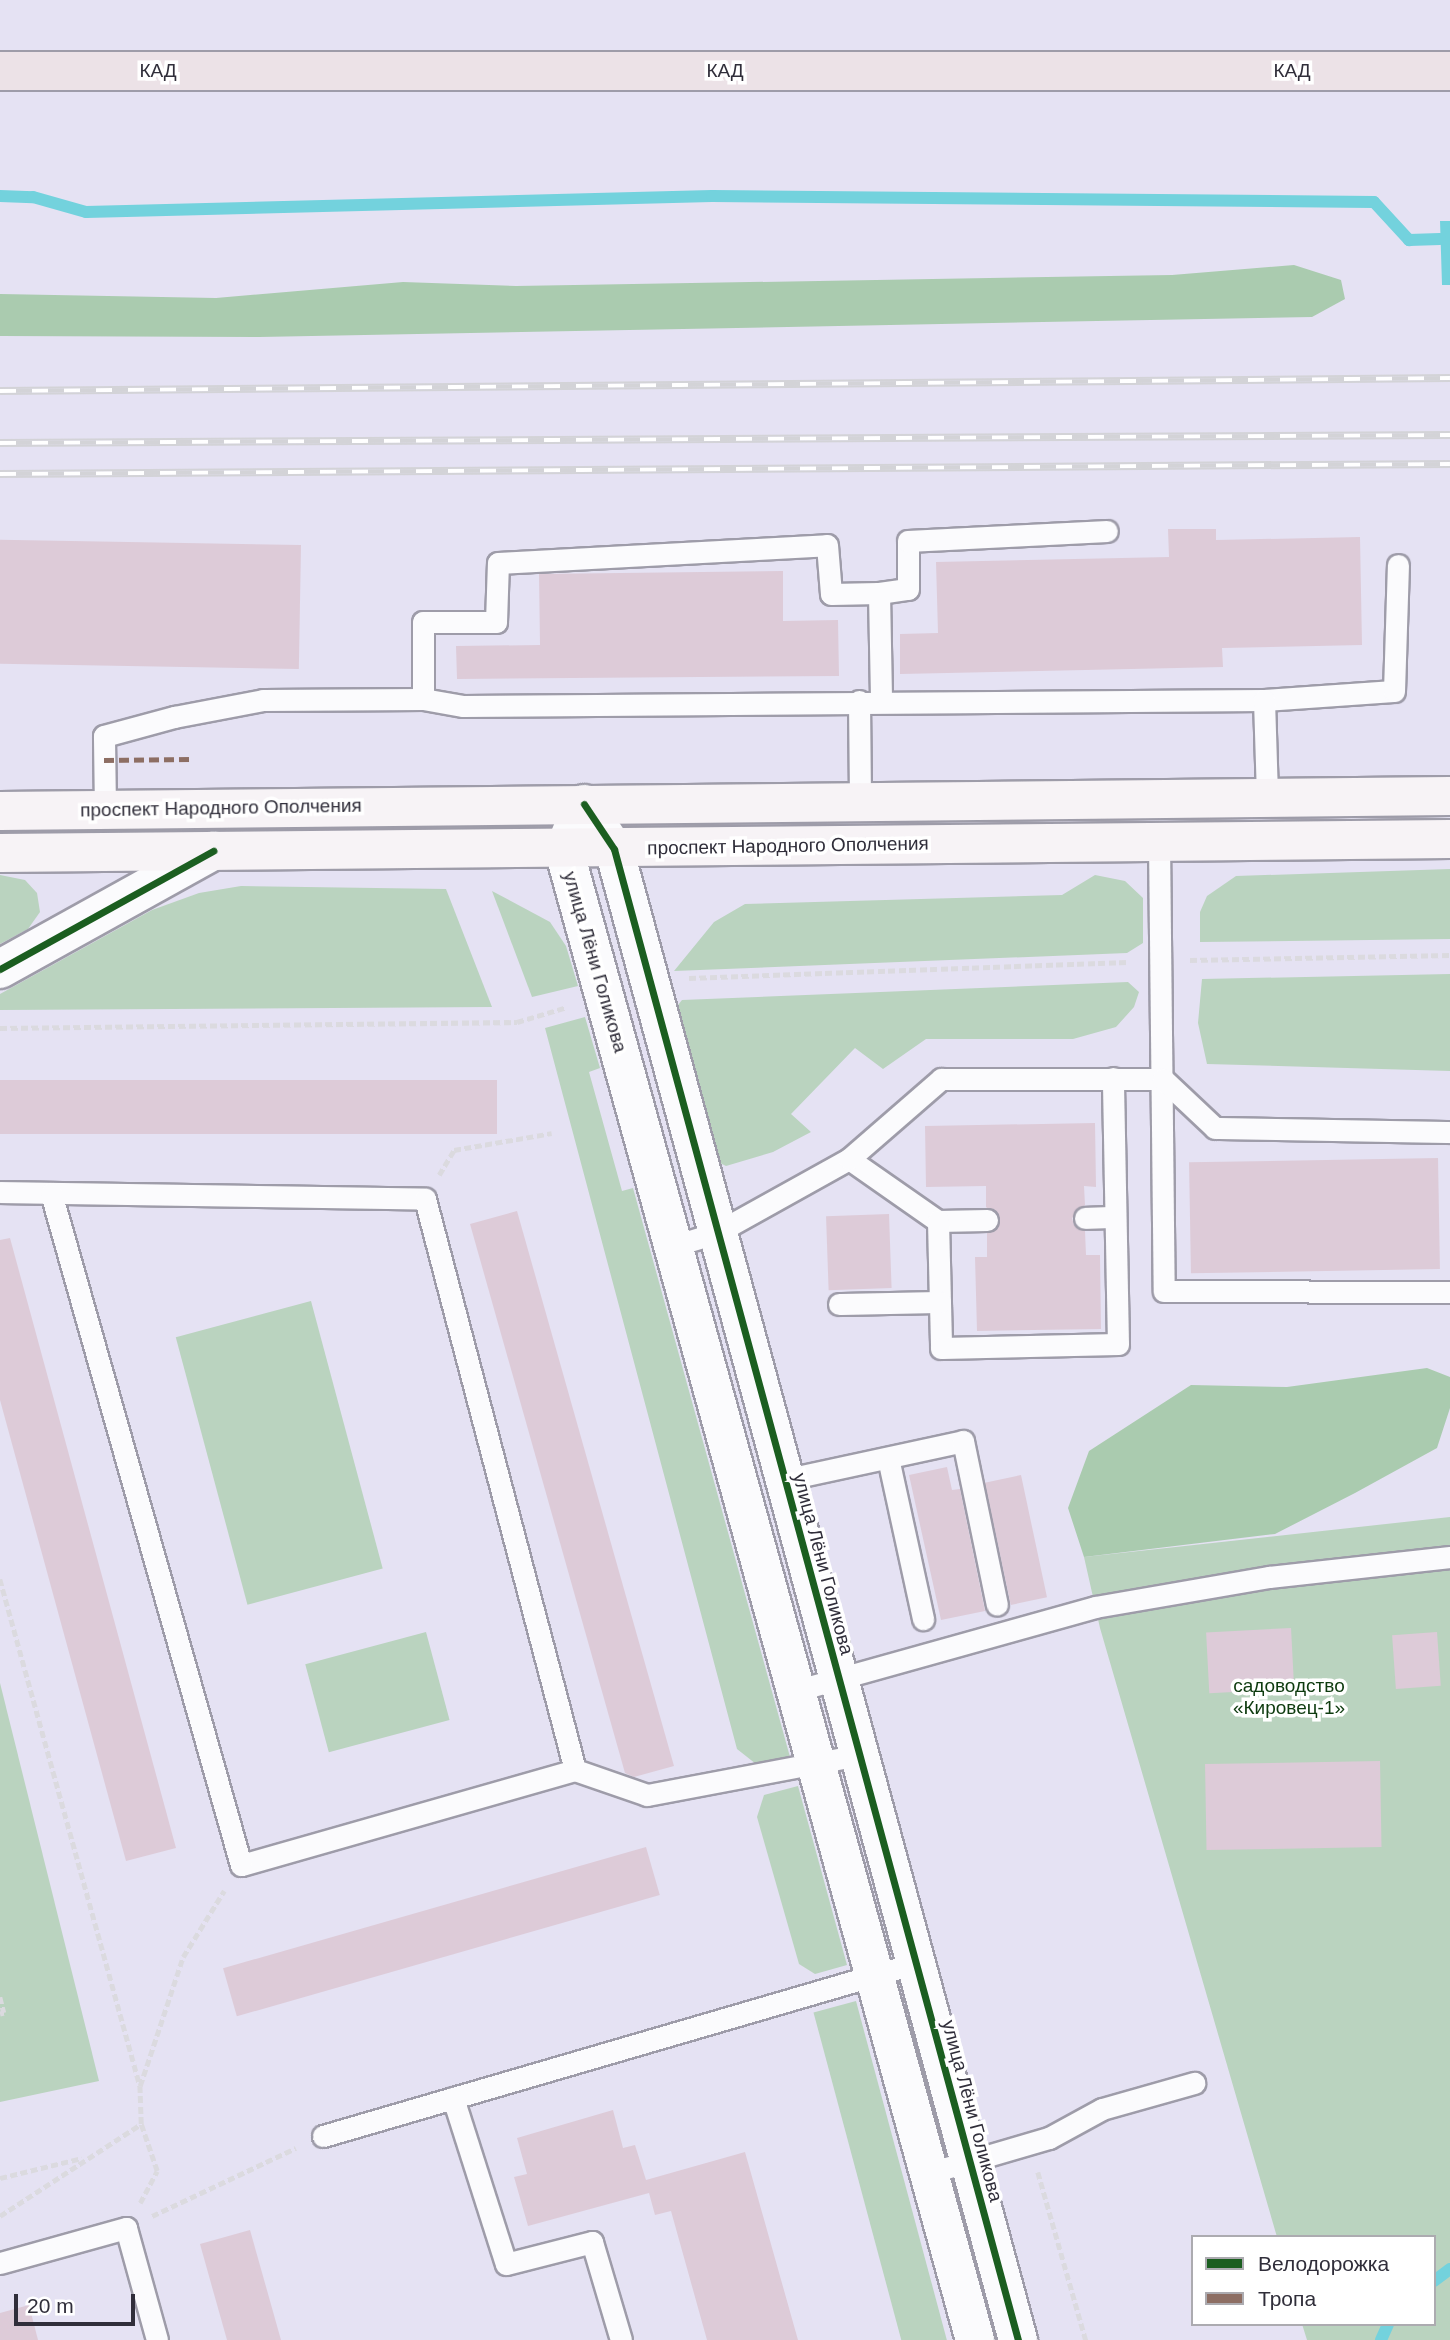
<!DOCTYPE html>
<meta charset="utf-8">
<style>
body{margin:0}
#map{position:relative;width:1450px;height:2340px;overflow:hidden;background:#e5e2f3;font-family:Arial,sans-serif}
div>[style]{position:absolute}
.green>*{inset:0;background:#bad3bf;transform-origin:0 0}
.forest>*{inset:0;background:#aacbaf}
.water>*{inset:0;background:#73d2dd}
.stream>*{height:12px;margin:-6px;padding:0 6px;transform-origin:6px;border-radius:6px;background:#73d2dd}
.building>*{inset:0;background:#ddcbd8;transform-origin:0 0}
.path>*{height:4.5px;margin-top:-2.25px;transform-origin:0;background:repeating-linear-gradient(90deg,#dbdadf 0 7px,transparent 0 10.5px)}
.roads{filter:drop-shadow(2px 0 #9e9ca9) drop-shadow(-2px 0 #9e9ca9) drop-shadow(0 2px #9e9ca9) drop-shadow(0 -2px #9e9ca9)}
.service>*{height:21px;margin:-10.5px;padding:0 10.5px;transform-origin:10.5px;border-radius:10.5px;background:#fbfbfd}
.minor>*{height:38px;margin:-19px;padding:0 19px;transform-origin:19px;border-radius:19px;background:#fbfbfd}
.tertiary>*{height:38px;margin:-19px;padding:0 19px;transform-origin:19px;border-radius:19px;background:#fbfbfd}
.secondary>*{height:38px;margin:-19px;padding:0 19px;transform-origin:19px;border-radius:19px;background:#f7f3f6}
.motorway>*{height:38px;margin:-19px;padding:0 19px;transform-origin:19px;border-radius:19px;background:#ece2e7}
.rail>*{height:8px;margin-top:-4px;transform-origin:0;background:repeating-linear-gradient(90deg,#fff 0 16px,#d3d3d7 0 32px);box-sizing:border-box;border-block:2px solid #d3d3d7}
.quiet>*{height:5px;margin-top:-2.5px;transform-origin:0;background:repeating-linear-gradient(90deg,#8d6e63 0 10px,transparent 0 15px)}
.cycleway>*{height:7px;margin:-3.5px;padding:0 3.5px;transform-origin:3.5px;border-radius:3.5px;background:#1b5e20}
span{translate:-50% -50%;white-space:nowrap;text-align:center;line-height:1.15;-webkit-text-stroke:7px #fff;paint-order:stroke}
.street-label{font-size:19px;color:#302e3a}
.park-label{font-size:19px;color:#0e3b0f}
.legend{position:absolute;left:1191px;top:2235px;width:245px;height:91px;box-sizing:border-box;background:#fff;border:2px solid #acabb0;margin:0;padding:9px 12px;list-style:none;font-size:21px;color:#302e3a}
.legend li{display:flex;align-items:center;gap:14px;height:35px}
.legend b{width:35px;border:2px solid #acabb0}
.scale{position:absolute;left:14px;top:2294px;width:121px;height:32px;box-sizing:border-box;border:4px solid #302e3a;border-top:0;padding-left:9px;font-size:21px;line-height:24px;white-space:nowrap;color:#302e3a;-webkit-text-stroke:5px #fff;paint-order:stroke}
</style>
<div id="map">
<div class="green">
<div style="clip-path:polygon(1450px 869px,1450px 939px,1200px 942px,1200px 912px,1207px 896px,1236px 876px)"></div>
<div style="clip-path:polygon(0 875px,25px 880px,37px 893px,40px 912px,28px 929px,0 944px)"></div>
<div style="clip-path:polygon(1095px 875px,1125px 881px,1143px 898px,1143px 943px,1127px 953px,674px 971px,714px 922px,745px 904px,1062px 895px)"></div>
<div style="clip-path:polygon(241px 886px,446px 889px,492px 1007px,0 1010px,0 994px,152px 910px,199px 893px)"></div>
<div style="clip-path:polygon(492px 891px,550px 922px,566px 946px,578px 986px,532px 997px)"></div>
<div style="clip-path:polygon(1450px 974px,1450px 1071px,1207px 1064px,1198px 1023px,1202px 979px)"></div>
<div style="clip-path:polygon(1128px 982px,1139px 992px,1134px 1007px,1116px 1027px,1073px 1039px,926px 1039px,883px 1069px,855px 1048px,791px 1114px,811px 1132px,773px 1152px,726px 1166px,712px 1159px,674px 1010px,682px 1000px)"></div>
<div style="clip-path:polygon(585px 1017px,600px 1068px,589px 1072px,622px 1191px,633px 1188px,790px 1757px,756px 1764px,737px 1749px,545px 1028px)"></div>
<div style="left:311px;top:1301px;width:277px;height:140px;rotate:75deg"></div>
<div style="clip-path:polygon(1450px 1517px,1450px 2340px,1307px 2340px,1302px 2324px,1434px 2324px,1434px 2237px,1277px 2237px,1100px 1628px,1084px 1557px)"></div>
<div style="left:426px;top:1632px;width:91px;height:125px;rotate:75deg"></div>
<div style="clip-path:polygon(0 1683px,99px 2081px,0 2102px)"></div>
<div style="clip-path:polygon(798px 1786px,847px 1965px,815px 1974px,799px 1964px,757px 1817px,764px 1795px)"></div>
<div style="left:856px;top:2001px;width:352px;height:44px;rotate:75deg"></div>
</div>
<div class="forest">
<div style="clip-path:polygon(1294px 265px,1341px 280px,1345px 299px,1312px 317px,259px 337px,0 336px,0 294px,216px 298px,403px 282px,516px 286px,1172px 275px)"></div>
<div style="clip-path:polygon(1427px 1368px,1450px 1377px,1450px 1408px,1437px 1448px,1355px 1493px,1275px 1534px,1084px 1557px,1068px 1508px,1089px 1451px,1191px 1385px,1287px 1387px)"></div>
</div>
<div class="water">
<div style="clip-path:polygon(1440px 221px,1450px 221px,1450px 285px,1442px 285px)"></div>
</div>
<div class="stream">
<div style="left:0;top:196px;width:33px;rotate:2deg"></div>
<div style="left:33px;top:197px;width:55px;rotate:15.8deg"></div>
<div style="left:86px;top:212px;width:626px;rotate:-1.46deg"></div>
<div style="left:712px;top:196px;width:662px;rotate:0.52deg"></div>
<div style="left:1374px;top:202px;width:52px;rotate:47.4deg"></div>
<div style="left:1409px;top:240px;width:31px;rotate:-2deg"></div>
<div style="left:1434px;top:2281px;width:20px;rotate:-37deg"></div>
<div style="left:1381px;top:2340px;width:17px;rotate:-66deg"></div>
</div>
<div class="building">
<div style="clip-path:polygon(1168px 529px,1216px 529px,1216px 540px,1360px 537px,1362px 645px,1222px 648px,1223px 667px,900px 674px,900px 634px,938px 633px,936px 562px,1169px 557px)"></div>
<div style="left:301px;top:545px;width:124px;height:301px;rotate:91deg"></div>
<div style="clip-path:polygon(783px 571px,783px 621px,838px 620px,839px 676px,457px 679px,456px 646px,540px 645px,539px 574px)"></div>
<div style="left:497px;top:1080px;width:54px;height:497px;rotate:90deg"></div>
<div style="clip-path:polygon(1095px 1123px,1096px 1187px,1084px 1186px,1085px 1205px,1072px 1218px,1074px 1225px,1085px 1231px,1086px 1255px,1100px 1255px,1101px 1329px,977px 1331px,975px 1257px,987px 1257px,987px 1233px,998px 1227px,1000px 1219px,986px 1207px,986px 1186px,926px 1187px,925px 1126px)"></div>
<div style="left:1438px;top:1158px;width:111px;height:249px;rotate:89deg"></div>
<div style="clip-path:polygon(517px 1211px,674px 1766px,634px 1777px,625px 1773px,470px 1224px)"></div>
<div style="left:889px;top:1214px;width:74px;height:63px;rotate:88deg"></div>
<div style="clip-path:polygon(10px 1238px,176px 1848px,126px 1861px,0 1400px,0 1240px)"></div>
<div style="clip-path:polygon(947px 1467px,952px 1490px,960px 1489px,985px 1611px,941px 1620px,909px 1475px)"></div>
<div style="left:1021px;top:1475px;width:125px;height:37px;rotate:78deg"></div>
<div style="left:1291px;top:1628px;width:61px;height:85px;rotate:87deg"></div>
<div style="left:1437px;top:1632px;width:54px;height:45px;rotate:86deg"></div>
<div style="left:1380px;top:1761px;width:86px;height:175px;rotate:89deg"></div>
<div style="left:646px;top:1847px;width:50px;height:440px;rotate:74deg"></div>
<div style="clip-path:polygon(613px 2110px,623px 2148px,635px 2145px,646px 2180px,745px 2152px,798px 2340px,707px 2340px,671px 2211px,655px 2215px,649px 2193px,528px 2226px,514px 2177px,527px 2174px,517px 2138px)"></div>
<div style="clip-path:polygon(250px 2230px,281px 2340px,227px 2340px,214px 2294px,200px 2244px)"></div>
<div style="clip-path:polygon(29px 2305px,38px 2340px,0 2340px,0 2313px)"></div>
</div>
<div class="path">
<div style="left:1190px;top:960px;width:260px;rotate:-1.1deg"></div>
<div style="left:689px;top:978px;width:439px;rotate:-2.1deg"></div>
<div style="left:0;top:1028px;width:517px;rotate:-0.66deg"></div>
<div style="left:517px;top:1022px;width:52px;rotate:-16.7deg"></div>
<div style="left:439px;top:1175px;width:29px;rotate:-59deg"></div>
<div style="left:454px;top:1150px;width:99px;rotate:-9.8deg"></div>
<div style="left:0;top:1579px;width:526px;rotate:74.56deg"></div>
<div style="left:0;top:1997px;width:16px;rotate:76deg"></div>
<div style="left:4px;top:2013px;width:4px;rotate:166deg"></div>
<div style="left:1038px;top:2172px;width:175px;rotate:74.1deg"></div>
<div style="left:0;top:2178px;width:84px;rotate:-13.7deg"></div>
<div style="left:140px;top:2203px;width:36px;rotate:-62deg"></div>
<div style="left:157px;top:2171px;width:50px;rotate:-108.8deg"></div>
<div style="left:141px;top:2124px;width:38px;rotate:-92deg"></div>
<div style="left:140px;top:2086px;width:136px;rotate:-71.6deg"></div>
<div style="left:183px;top:1957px;width:78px;rotate:-58.2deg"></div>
<div style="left:0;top:2216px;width:168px;rotate:-33.1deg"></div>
<div style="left:152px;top:2216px;width:159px;rotate:-25.3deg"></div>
</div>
<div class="roads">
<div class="service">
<div style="left:879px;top:593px;width:29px;rotate:-8deg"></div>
<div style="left:908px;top:589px;width:48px;rotate:-90deg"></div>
<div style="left:908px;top:541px;width:199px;rotate:-2.9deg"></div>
<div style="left:423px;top:699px;width:77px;rotate:-90deg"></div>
<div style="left:423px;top:622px;width:73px"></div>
<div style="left:496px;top:622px;width:59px;rotate:-88.1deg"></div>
<div style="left:498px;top:563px;width:329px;rotate:-3.1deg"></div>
<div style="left:827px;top:545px;width:49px;rotate:85.3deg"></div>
<div style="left:831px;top:594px;width:48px;rotate:-1.2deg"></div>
<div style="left:879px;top:593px;width:108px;rotate:88.9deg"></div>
<div style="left:1264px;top:700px;width:130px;rotate:-4deg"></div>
<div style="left:1394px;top:691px;width:126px;rotate:-88.2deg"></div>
<div style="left:859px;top:701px;width:102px;rotate:89.4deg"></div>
<div style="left:105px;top:810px;width:74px;rotate:-90.8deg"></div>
<div style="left:104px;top:736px;width:73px;rotate:-15.2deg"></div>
<div style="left:174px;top:717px;width:91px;rotate:-10.8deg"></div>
<div style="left:263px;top:700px;width:160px;rotate:-0.4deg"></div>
<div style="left:423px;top:699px;width:41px;rotate:9.9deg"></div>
<div style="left:463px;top:706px;width:801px;rotate:-0.43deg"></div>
<div style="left:1264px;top:700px;width:98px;rotate:88.2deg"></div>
<div style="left:1159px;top:841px;width:450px;rotate:89.4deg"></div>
<div style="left:1164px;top:1291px;width:286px;rotate:0.2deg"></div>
<div style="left:849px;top:1159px;width:108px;rotate:34.9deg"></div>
<div style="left:938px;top:1221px;width:49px;rotate:-1.2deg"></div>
<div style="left:0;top:1192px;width:425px;rotate:0.9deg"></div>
<div style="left:425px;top:1199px;width:590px;rotate:75.28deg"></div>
<div style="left:575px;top:1770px;width:347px;rotate:164.1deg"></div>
<div style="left:241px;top:1865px;width:698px;rotate:-105.79deg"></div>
<div style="left:1085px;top:1218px;width:30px;rotate:-2deg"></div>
<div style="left:938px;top:1221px;width:127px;rotate:88.6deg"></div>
<div style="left:941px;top:1348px;width:177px;rotate:-1.3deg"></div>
<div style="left:1118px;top:1344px;width:266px;rotate:-91.1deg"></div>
<div style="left:673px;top:1246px;width:45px;rotate:-16.8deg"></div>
<div style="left:716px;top:1233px;width:152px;rotate:-29.1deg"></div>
<div style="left:849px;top:1159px;width:122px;rotate:-41deg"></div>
<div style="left:941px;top:1079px;width:222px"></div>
<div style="left:1163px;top:1079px;width:71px;rotate:43.3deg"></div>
<div style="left:1215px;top:1128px;width:235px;rotate:1deg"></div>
<div style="left:839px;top:1304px;width:101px;rotate:-1.1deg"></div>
<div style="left:888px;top:1458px;width:165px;rotate:77.7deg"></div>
<div style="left:783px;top:1480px;width:184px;rotate:-12.2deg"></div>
<div style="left:963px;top:1441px;width:167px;rotate:78.3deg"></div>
<div style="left:798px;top:1690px;width:308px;rotate:-15.6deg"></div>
<div style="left:1095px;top:1607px;width:177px;rotate:-9.8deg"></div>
<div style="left:1269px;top:1577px;width:182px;rotate:-6.3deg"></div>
<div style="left:575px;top:1770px;width:76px;rotate:19.1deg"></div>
<div style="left:647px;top:1795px;width:216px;rotate:-10.7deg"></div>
<div style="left:453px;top:2098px;width:174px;rotate:72.3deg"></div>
<div style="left:506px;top:2264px;width:89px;rotate:-14.3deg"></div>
<div style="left:592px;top:2242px;width:102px;rotate:73.5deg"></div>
<div style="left:323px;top:2136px;width:618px;rotate:-16.26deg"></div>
<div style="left:929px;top:2173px;width:125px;rotate:-16.3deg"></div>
<div style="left:1049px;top:2138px;width:60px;rotate:-28.7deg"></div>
<div style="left:1102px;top:2109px;width:96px;rotate:-15.8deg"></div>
<div style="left:0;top:2263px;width:131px;rotate:-15.5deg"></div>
<div style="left:126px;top:2228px;width:116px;rotate:74.5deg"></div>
</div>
<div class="minor">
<div style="left:0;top:969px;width:244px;rotate:-29deg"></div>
</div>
<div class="tertiary">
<div style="left:584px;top:804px;width:54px;rotate:56.3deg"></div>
<div style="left:614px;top:849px;width:1545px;rotate:74.84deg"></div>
<div style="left:577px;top:819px;width:34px;rotate:113deg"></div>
<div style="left:564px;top:850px;width:1546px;rotate:74.58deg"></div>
</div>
<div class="secondary">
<div style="left:0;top:811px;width:1450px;rotate:-0.59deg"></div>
<div style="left:0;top:853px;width:1450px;rotate:-0.55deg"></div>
</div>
<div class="motorway">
<div style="left:0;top:71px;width:1450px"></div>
</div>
</div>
<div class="rail">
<div style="left:0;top:391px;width:1450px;rotate:-0.51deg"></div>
<div style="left:0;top:443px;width:1450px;rotate:-0.32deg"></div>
<div style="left:0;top:474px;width:1450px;rotate:-0.4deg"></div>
</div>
<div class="quiet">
<div style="left:104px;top:760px;width:87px;rotate:-0.7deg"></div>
</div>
<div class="cycleway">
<div style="left:584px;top:804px;width:54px;rotate:56.3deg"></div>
<div style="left:614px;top:849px;width:1545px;rotate:74.84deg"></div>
<div style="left:0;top:969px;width:244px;rotate:-29deg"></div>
</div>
<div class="street-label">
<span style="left:158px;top:71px">КАД</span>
<span style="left:725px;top:71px">КАД</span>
<span style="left:1292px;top:71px">КАД</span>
<span style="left:221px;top:808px;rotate:-1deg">проспект Народного Ополчения</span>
<span style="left:788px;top:846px;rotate:-1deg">проспект Народного Ополчения</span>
<span style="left:595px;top:962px;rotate:74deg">улица Лёни Голикова</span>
<span style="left:823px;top:1564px;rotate:75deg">улица Лёни Голикова</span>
<span style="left:972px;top:2111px;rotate:75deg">улица Лёни Голикова</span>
</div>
<div class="park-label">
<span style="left:1289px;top:1697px">садоводство<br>«Кировец-1»</span>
</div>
<ul class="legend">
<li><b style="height:9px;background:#1b5e20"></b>Велодорожка</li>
<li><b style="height:9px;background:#8d6e63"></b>Тропа</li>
</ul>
<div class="scale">20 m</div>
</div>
